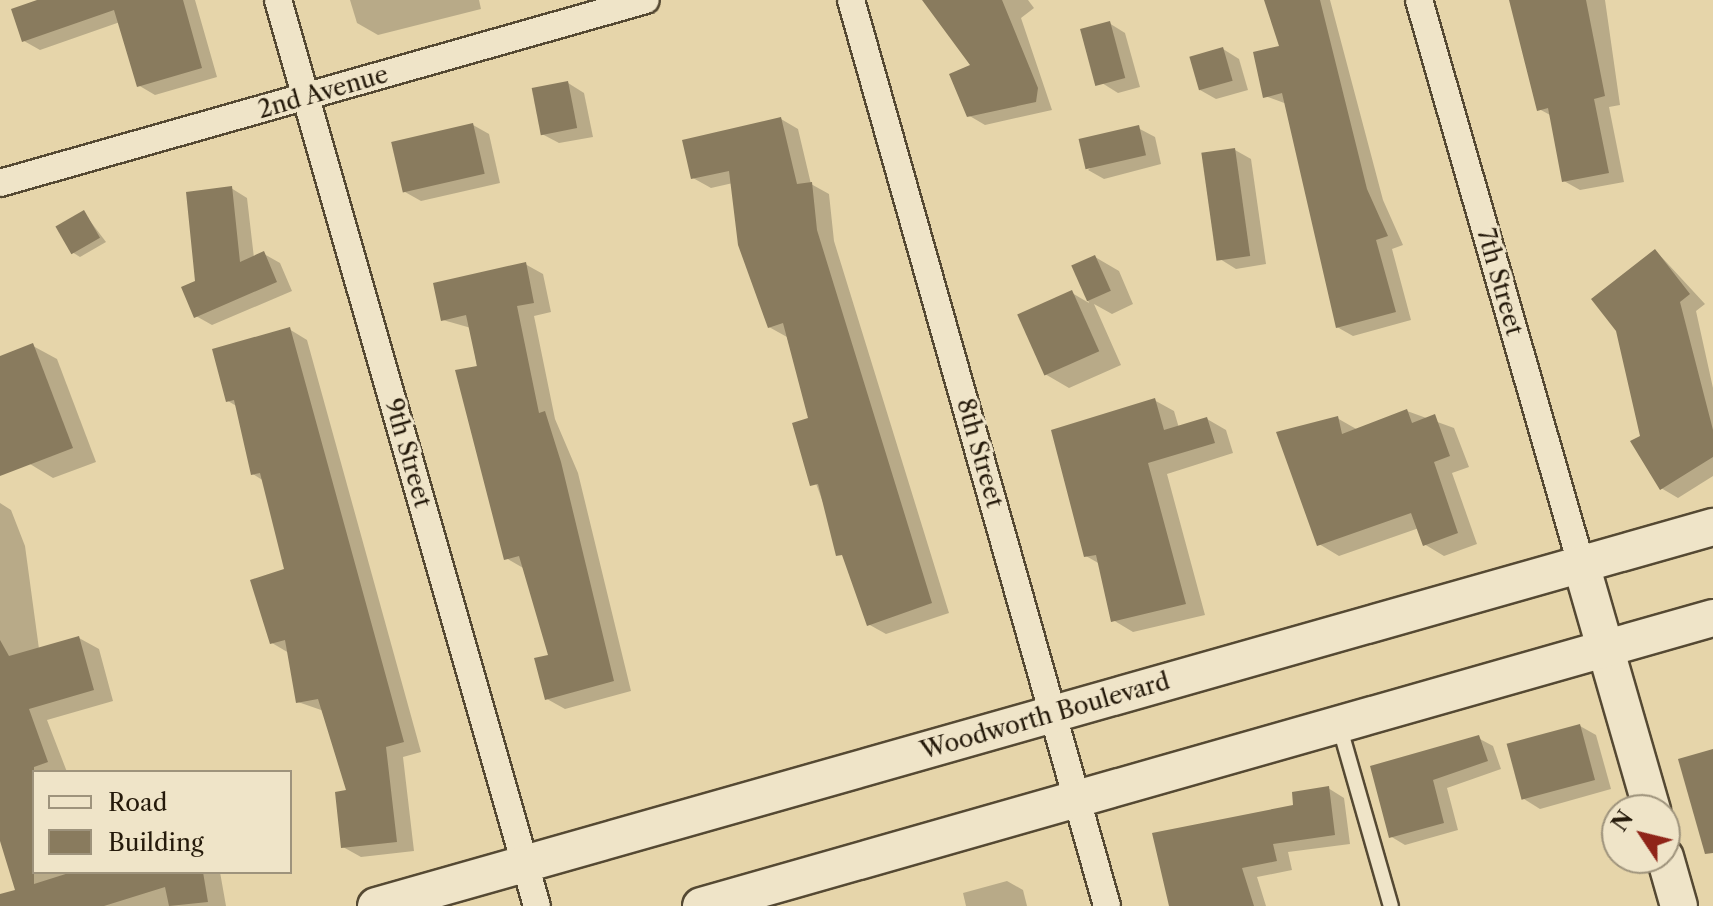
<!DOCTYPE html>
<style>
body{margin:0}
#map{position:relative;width:1713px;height:906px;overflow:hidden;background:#e6d5aa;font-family:"Libre Caslon Text",serif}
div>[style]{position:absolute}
.shadow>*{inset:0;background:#0003}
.building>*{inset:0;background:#897b5e;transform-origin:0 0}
.roads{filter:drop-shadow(2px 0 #554933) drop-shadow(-2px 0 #554933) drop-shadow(0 2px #554933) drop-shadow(0 -2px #554933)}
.lane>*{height:14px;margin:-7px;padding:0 7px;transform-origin:7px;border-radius:7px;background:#efe4c8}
.street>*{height:26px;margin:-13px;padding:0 13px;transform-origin:13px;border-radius:13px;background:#efe4c8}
.secondary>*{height:36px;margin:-18px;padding:0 18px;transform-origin:18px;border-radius:18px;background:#efe4c8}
span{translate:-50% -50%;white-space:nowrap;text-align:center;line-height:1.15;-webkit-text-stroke:6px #efe4c8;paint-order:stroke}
.street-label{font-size:24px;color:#251a0b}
.legend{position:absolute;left:32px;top:770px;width:260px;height:104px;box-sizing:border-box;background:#efe4c8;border:2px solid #9e937c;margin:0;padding:10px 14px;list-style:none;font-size:24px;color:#251a0b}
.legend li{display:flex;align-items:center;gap:16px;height:40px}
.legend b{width:40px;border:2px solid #9e937c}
.north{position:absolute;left:1601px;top:794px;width:80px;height:80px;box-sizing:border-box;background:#efe4c8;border:2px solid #9e937c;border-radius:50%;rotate:305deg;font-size:22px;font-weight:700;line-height:32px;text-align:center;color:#251a0b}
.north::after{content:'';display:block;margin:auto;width:28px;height:36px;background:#8f2418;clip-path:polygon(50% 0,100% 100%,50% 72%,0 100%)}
</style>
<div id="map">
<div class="shadow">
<div style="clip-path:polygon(43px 0,195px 0,217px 77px,155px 95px,138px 85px,120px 22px,40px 50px,24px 41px)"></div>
<div style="clip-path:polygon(350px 0,479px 0,481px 9px,378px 35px,357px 23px)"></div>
<div style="clip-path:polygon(928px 0,1028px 0,1034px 8px,1021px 18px,1052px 110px,985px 125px,968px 115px,974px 66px)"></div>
<div style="clip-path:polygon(1266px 0,1330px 0,1383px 200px,1403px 245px,1392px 249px,1411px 320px,1353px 336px,1337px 327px,1287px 104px,1265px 96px,1281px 48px)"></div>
<div style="clip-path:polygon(1511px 0,1605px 0,1620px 105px,1609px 107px,1624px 182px,1580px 190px,1564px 181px,1552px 116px,1539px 109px)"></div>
<div style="clip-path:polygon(1109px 23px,1125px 33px,1140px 87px,1118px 93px,1102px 83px)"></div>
<div style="clip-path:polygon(1223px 49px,1239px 59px,1248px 90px,1216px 99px,1200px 90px)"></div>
<div style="clip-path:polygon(568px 83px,584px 93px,593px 137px,559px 143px,542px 134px)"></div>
<div style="clip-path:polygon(781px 119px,798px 129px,811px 184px,829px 194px,834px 241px,949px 613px,886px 634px,868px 624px,794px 424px,811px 419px,787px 337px,769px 327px,733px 183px,711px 188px,693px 178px)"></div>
<div style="clip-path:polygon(473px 125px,489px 134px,500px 183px,421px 201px,405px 192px)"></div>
<div style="clip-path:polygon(1138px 128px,1155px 137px,1161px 164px,1104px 179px,1088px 170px)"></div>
<div style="clip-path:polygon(1235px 150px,1251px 159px,1266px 264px,1236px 269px,1220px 259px)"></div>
<div style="clip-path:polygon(231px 188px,247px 198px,254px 258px,264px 254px,280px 263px,292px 291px,212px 325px,196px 316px,197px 282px)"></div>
<div style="clip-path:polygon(84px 213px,106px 242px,80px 257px,72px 252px)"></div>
<div style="clip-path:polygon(1656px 251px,1705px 304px,1696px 311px,1713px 388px,1713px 476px,1678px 498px,1661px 488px,1642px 437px)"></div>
<div style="clip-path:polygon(1095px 257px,1119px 271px,1133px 304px,1112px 314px,1094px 304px,1121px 365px,1069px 388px,1045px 374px,1072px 293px,1089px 303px,1074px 267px)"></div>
<div style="clip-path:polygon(525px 264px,543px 274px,551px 312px,534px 316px,555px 419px,578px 473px,631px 691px,565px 709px,547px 699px,550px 656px,525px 569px,506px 558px,471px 328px,443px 320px)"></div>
<div style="clip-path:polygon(289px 329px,307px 340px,421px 752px,403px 757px,414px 851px,361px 857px,343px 847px,348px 792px,324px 711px,298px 702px,289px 653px,272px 643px,286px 570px,264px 481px,253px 474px,238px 407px,228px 401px)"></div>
<div style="clip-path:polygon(33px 346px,57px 359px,96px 462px,53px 478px,30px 464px,0 388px,0 359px)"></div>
<div style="clip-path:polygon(1154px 400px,1174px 411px,1179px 428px,1207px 419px,1226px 430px,1233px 453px,1167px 474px,1205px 615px,1133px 632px,1113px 620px,1100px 564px,1086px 556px)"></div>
<div style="clip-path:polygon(1407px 411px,1454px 428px,1469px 467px,1452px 473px,1477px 544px,1444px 556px,1424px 544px,1419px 528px,1339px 556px,1319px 544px,1337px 418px,1358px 430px)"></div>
<div style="clip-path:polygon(0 503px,11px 510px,25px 546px,39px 649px,79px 638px,99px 649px,113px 701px,47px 720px,67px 772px,34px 772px,34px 872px,220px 872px,226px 906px,22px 906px,0 829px)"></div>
<div style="clip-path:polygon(1580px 726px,1596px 735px,1611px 789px,1540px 809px,1524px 799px)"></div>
<div style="clip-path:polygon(1478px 738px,1493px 746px,1501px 769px,1447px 788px,1458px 830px,1405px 845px,1390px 836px,1373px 768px)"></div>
<div style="clip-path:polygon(1328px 788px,1344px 798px,1350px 844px,1288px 852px,1292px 870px,1257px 877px,1266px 906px,1176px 906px)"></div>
<div style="clip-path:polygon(1007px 881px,1023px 890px,1027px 906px,966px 906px,963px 893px)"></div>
</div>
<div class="building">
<div style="clip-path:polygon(37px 0,183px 0,202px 68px,137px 87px,114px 10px,22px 42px,11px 9px)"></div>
<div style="clip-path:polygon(922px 0,1002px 0,1038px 88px,1036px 102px,967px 117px,949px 74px,970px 65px)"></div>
<div style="clip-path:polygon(1264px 0,1320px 0,1367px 189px,1388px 236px,1376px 240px,1396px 312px,1336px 328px,1282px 93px,1263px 98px,1253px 52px,1279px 46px)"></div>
<div style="clip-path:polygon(1509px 0,1586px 0,1605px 96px,1594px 99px,1609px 173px,1562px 182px,1548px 108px,1537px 111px)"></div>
<div style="left:1110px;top:21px;width:59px;height:31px;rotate:75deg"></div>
<div style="left:1223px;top:47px;width:35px;height:35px;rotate:74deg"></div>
<div style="left:568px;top:81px;width:48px;height:37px;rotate:79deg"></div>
<div style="clip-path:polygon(781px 117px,797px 184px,812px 182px,817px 230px,932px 603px,867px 626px,842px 555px,836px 556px,818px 484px,810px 486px,792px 423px,808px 418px,783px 323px,768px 328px,738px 245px,729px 171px,691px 179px,682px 140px)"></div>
<div style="left:473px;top:123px;width:52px;height:84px;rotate:77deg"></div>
<div style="left:1139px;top:125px;width:31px;height:62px;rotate:77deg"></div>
<div style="left:1235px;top:148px;width:109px;height:34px;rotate:82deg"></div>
<div style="clip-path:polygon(232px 186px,240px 262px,264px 251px,277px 282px,194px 318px,181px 287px,195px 281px,186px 192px)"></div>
<div style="left:84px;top:210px;width:32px;height:33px;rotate:60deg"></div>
<div style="clip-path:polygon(1655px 249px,1690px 294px,1680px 302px,1713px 430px,1713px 457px,1660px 490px,1630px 441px,1640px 436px,1616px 331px,1591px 299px)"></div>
<div style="left:1095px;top:255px;width:39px;height:26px;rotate:66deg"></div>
<div style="clip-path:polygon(526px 262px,534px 303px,517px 306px,539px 413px,545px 411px,561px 462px,614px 681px,545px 700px,534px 658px,548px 655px,519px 556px,504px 560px,455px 370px,477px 366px,466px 315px,441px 321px,433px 283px)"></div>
<div style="left:1072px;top:290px;width:67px;height:60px;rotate:66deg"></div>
<div style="clip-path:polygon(290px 327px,404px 742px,386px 747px,397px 842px,341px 848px,335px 792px,346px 790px,318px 699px,296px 703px,285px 640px,270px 644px,250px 580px,284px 569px,260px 473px,251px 475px,234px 400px,226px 402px,212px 349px)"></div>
<div style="clip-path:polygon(33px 343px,73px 448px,0 476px,0 356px)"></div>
<div style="clip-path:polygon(1155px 398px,1164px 430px,1207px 417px,1215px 443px,1148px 463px,1186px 604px,1111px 622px,1096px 555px,1084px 557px,1051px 430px)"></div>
<div style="clip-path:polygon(1407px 409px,1412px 423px,1435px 414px,1450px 456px,1434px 462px,1458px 533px,1423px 546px,1411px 513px,1317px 546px,1276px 432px,1338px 416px,1342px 434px)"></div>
<div style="clip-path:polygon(79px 636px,94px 690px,29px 709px,48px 762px,34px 767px,34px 884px,72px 872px,203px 872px,208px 902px,169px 906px,165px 887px,104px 906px,0 906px,0 894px,15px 890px,0 841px,0 640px,9px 656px)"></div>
<div style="left:1580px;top:724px;width:58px;height:76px;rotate:75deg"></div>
<div style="clip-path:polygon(1479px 735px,1488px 761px,1433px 780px,1444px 823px,1389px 838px,1370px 766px)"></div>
<div style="clip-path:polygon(1713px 749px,1713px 853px,1705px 854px,1678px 759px)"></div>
<div style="clip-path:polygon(1329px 786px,1335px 835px,1273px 844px,1277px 861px,1242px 868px,1254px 906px,1169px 906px,1152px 833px,1293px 805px,1292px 792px)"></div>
</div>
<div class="roads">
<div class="lane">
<div style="left:1339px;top:725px;width:188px;rotate:74deg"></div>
</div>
<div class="street">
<div style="left:278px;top:0;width:942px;rotate:74.05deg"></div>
<div style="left:851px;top:0;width:941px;rotate:74.22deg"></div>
<div style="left:1419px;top:0;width:587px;rotate:73.97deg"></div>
<div style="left:0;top:183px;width:671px;rotate:-15.82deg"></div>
</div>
<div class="secondary">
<div style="left:1581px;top:564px;width:256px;rotate:73.9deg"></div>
<div style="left:1665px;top:857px;width:51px;rotate:74.1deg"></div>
<div style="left:376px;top:906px;width:1390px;rotate:-15.83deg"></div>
<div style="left:701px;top:906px;width:1052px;rotate:-15.89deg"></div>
</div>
</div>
<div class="street-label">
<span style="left:323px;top:92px;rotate:-16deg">2nd Avenue</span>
<span style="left:1500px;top:282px;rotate:74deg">7th Street</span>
<span style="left:408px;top:453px;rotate:74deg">9th Street</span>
<span style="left:980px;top:453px;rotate:74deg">8th Street</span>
<span style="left:1045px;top:716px;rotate:-16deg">Woodworth Boulevard</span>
</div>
<ul class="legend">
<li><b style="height:10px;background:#efe4c8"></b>Road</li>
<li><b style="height:22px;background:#897b5e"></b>Building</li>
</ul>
<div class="north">N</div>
</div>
